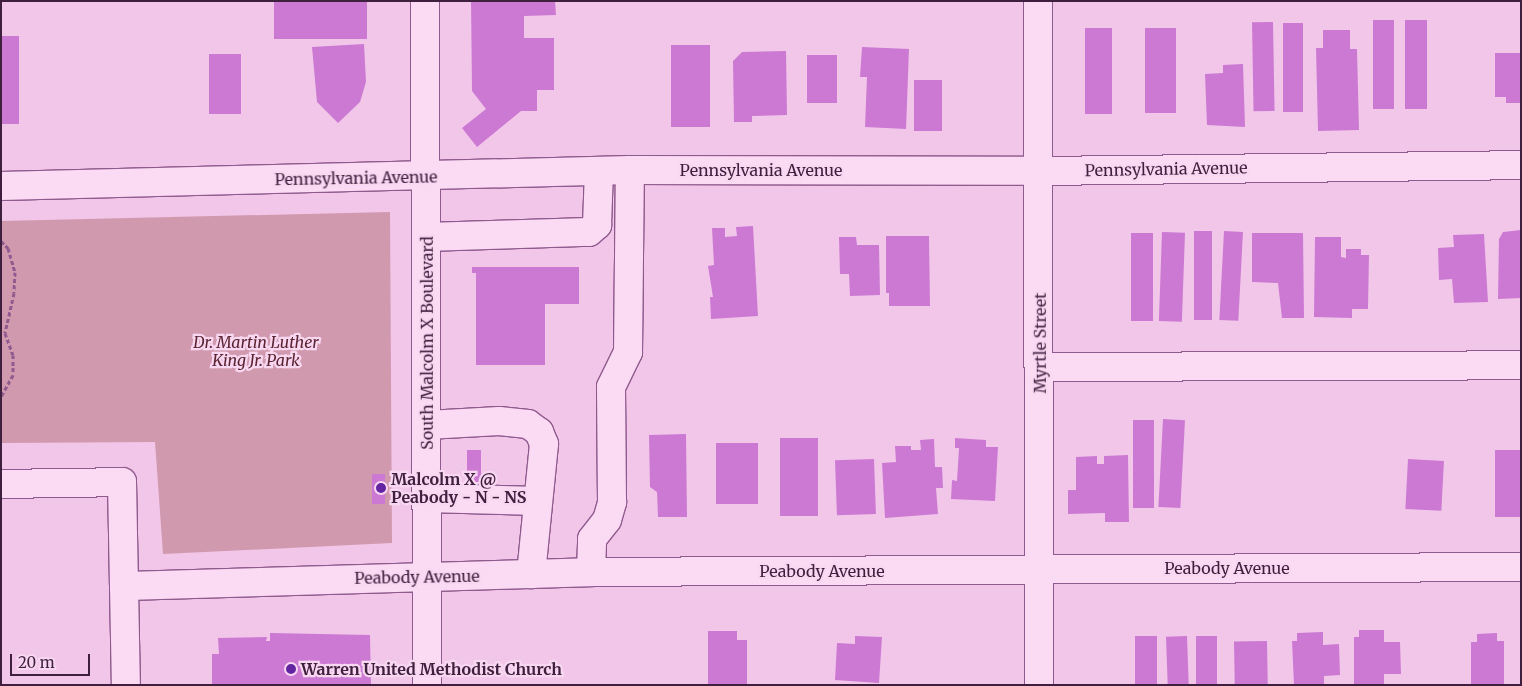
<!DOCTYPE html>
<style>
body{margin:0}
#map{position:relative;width:1522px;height:686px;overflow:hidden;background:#f2c6e9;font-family:Merriweather,serif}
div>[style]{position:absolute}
.green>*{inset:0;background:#d199ae}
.building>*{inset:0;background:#cc79d3;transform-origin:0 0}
.path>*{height:3px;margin-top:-1.5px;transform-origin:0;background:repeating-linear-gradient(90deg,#8f5a8d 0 4px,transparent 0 6.5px)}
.roads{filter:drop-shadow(1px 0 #8f5a8d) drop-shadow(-1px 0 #8f5a8d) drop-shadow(0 1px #8f5a8d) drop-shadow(0 -1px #8f5a8d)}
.minor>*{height:28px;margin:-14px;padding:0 14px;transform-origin:14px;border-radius:14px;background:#fbdbf4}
.dots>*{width:14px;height:14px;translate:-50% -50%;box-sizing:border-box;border:2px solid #f8d7f1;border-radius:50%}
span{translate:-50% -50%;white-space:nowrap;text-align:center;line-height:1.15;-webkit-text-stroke:4.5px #f8d7f1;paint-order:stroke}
.street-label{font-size:16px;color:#3e1f3e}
.park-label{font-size:16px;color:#5c2431;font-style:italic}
.poi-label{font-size:16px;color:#3e1f3e;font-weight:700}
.left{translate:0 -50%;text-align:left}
.frame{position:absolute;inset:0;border:2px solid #3e1f3e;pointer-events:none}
.scale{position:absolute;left:10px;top:654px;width:80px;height:22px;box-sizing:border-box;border:2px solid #3e1f3e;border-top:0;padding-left:6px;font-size:15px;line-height:18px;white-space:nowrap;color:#3e1f3e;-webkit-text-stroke:4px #f8d7f1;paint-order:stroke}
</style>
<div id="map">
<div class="green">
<div style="clip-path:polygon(390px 212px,392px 543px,163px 554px,155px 442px,1px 443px,1px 221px)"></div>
</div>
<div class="building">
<div style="left:274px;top:1px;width:93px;height:38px"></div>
<div style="clip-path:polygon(471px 1px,555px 1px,556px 15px,524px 16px,524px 38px,554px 38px,554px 90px,537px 90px,537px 111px,521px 111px,477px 147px,462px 128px,486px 109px,472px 91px)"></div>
<div style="left:1373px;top:20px;width:21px;height:89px"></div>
<div style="left:1405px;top:20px;width:22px;height:89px"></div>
<div style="left:1273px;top:22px;width:89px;height:21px;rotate:89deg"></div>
<div style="left:1283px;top:23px;width:20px;height:89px"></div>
<div style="left:1085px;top:28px;width:27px;height:86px"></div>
<div style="left:1145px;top:28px;width:31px;height:85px"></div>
<div style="clip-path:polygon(1323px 30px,1350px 30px,1350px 49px,1357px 49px,1359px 130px,1318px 131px,1316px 48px,1323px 48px)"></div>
<div style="left:1px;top:36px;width:18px;height:88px"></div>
<div style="clip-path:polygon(364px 44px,366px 82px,360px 102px,338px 123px,317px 102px,312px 47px)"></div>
<div style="left:671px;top:45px;width:39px;height:82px"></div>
<div style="clip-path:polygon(862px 47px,909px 49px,906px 129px,865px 127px,867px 77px,860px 77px)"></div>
<div style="clip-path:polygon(786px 51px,787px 115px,752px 116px,752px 122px,734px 122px,733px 61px,742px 52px)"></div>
<div style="clip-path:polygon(1495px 53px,1521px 53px,1521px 103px,1506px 103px,1506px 97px,1495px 97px)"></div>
<div style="left:209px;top:54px;width:32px;height:60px"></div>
<div style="left:807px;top:55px;width:30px;height:48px"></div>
<div style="clip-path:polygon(1243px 64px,1245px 127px,1207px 125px,1205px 74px,1223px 73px,1223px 65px)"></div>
<div style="left:914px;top:80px;width:28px;height:51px"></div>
<div style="clip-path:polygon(753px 226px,758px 316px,711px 319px,710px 297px,713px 297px,708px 266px,714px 265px,712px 228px,725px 228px,725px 237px,737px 236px,736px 227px)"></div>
<div style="clip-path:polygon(1521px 230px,1521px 298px,1498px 299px,1499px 239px,1503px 232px)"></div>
<div style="left:1194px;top:231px;width:18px;height:89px"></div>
<div style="left:1224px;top:231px;width:19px;height:89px;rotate:3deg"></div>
<div style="left:1162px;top:232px;width:23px;height:89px;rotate:2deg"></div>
<div style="left:1131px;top:233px;width:22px;height:88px"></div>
<div style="clip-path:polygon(1252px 233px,1303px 233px,1304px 318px,1282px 318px,1278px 283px,1252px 282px)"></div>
<div style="clip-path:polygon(1484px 234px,1488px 302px,1454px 303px,1452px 279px,1439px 280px,1438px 248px,1454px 247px,1453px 235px)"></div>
<div style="clip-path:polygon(886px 236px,929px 236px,930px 306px,889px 306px,889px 293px,886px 293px)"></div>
<div style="clip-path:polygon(839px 237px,856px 237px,857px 245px,879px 245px,880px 295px,850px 296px,849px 274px,840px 274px)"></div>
<div style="clip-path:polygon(1315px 237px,1341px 237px,1341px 257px,1346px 258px,1346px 249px,1361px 249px,1361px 255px,1369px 255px,1368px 309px,1352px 309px,1352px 318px,1314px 317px)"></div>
<div style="clip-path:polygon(472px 267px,579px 267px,579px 304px,545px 304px,545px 365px,476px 365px,476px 273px,472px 273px)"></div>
<div style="left:1163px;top:419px;width:22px;height:88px;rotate:3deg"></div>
<div style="left:1133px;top:420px;width:21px;height:88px"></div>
<div style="clip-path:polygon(686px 434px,687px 517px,658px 517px,657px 492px,650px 487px,649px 435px)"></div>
<div style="left:780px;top:438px;width:38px;height:78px"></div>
<div style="clip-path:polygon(955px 438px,986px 440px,986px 447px,998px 447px,995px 501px,951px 499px,952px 480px,957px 481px,959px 448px,955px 448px)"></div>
<div style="clip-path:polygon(934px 439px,935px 467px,942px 467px,943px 488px,936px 488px,938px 514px,885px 518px,882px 463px,896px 462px,895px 446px,911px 446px,911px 450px,921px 450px,920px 440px)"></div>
<div style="left:716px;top:443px;width:42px;height:61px"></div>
<div style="left:467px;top:450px;width:14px;height:32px"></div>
<div style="left:1495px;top:450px;width:26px;height:67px"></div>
<div style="clip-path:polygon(1128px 455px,1129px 522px,1105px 522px,1105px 513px,1068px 514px,1068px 490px,1076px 490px,1076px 457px,1097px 456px,1097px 464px,1104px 464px,1104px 456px)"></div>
<div style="left:874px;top:459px;width:55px;height:39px;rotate:88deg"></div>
<div style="left:1408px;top:459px;width:36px;height:50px;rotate:3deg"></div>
<div style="left:372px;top:474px;width:13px;height:30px"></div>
<div style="clip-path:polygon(1359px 630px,1384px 630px,1384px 642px,1400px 642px,1401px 674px,1384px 674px,1384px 685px,1354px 685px,1354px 637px,1359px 637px)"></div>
<div style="clip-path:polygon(708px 631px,737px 631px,737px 640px,747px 640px,747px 685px,708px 685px)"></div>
<div style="clip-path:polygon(1323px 632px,1323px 645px,1339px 644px,1340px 675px,1324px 676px,1324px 685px,1294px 685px,1292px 641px,1297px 641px,1297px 633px)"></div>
<div style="clip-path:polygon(270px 633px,370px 635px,371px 685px,212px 685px,212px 654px,219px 654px,218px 638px,267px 637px,266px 641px,270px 641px)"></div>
<div style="clip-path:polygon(1497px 633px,1497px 641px,1504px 641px,1504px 685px,1471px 685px,1471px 642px,1477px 642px,1477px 634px)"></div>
<div style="clip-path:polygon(855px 636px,882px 637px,879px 683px,835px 680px,837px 643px,855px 644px)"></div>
<div style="left:1135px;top:636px;width:22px;height:49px"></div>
<div style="left:1187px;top:636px;width:49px;height:21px;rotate:88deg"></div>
<div style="left:1196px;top:636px;width:21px;height:49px"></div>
<div style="left:1267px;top:641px;width:44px;height:33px;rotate:89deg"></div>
</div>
<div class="path">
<div style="left:1px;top:241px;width:10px;rotate:45deg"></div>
<div style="left:8px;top:248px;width:25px;rotate:74deg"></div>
<div style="left:15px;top:272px;width:21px;rotate:93deg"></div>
<div style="left:14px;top:293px;width:41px;rotate:102.7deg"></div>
<div style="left:5px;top:333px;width:23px;rotate:70deg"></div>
<div style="left:13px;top:355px;width:20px;rotate:90deg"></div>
<div style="left:13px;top:375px;width:25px;rotate:119deg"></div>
</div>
<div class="roads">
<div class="minor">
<div style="left:425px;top:1px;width:684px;rotate:89.83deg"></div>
<div style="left:1038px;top:1px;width:684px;rotate:89.92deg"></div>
<div style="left:1px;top:186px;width:629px;rotate:-1.46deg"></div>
<div style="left:630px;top:170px;width:411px;rotate:0.1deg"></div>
<div style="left:1041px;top:171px;width:480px;rotate:-0.7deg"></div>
<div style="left:426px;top:237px;width:163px;rotate:-1.8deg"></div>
<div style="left:589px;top:232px;width:11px;rotate:-41deg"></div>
<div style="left:597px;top:225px;width:54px;rotate:-87.9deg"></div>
<div style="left:1040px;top:367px;width:481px;rotate:-0.2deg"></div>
<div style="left:427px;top:425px;width:72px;rotate:-3.2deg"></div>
<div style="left:499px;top:421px;width:29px;rotate:6deg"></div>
<div style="left:528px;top:424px;width:14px;rotate:36deg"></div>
<div style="left:539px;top:432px;width:13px;rotate:67deg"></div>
<div style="left:544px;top:444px;width:131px;rotate:95.7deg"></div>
<div style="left:1px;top:484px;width:121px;rotate:-0.9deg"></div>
<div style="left:122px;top:482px;width:203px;rotate:88.9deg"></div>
<div style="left:427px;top:498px;width:111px;rotate:1.5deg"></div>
<div style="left:591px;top:572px;width:33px;rotate:-88deg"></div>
<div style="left:592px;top:539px;width:24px;rotate:-52deg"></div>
<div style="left:607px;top:520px;width:19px;rotate:-74deg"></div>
<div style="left:612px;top:502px;width:115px;rotate:-90.5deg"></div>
<div style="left:611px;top:387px;width:39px;rotate:-64deg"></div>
<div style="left:628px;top:352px;width:182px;rotate:-89.4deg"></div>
<div style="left:124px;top:586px;width:467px;rotate:-1.7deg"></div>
<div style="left:591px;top:572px;width:930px;rotate:-0.31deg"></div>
</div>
</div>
<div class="dots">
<div style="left:381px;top:488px;background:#6425a3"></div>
<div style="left:291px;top:669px;background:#6425a3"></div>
</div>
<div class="street-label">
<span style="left:1166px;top:169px;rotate:-1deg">Pennsylvania Avenue</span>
<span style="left:761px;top:170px">Pennsylvania Avenue</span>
<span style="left:356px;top:178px;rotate:-1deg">Pennsylvania Avenue</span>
<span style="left:427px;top:343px;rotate:-90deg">South Malcolm X Boulevard</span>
<span style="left:1040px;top:343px;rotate:-90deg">Myrtle Street</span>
<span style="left:1227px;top:568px">Peabody Avenue</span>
<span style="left:822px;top:571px">Peabody Avenue</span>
<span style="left:417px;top:577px;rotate:-1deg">Peabody Avenue</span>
</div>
<div class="park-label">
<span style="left:256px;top:351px">Dr. Martin Luther<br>King Jr. Park</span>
</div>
<div class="poi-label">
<span class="left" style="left:391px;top:488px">Malcolm X @<br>Peabody - N - NS</span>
<span class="left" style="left:301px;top:669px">Warren United Methodist Church</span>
</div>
<div class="frame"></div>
<div class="scale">20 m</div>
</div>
